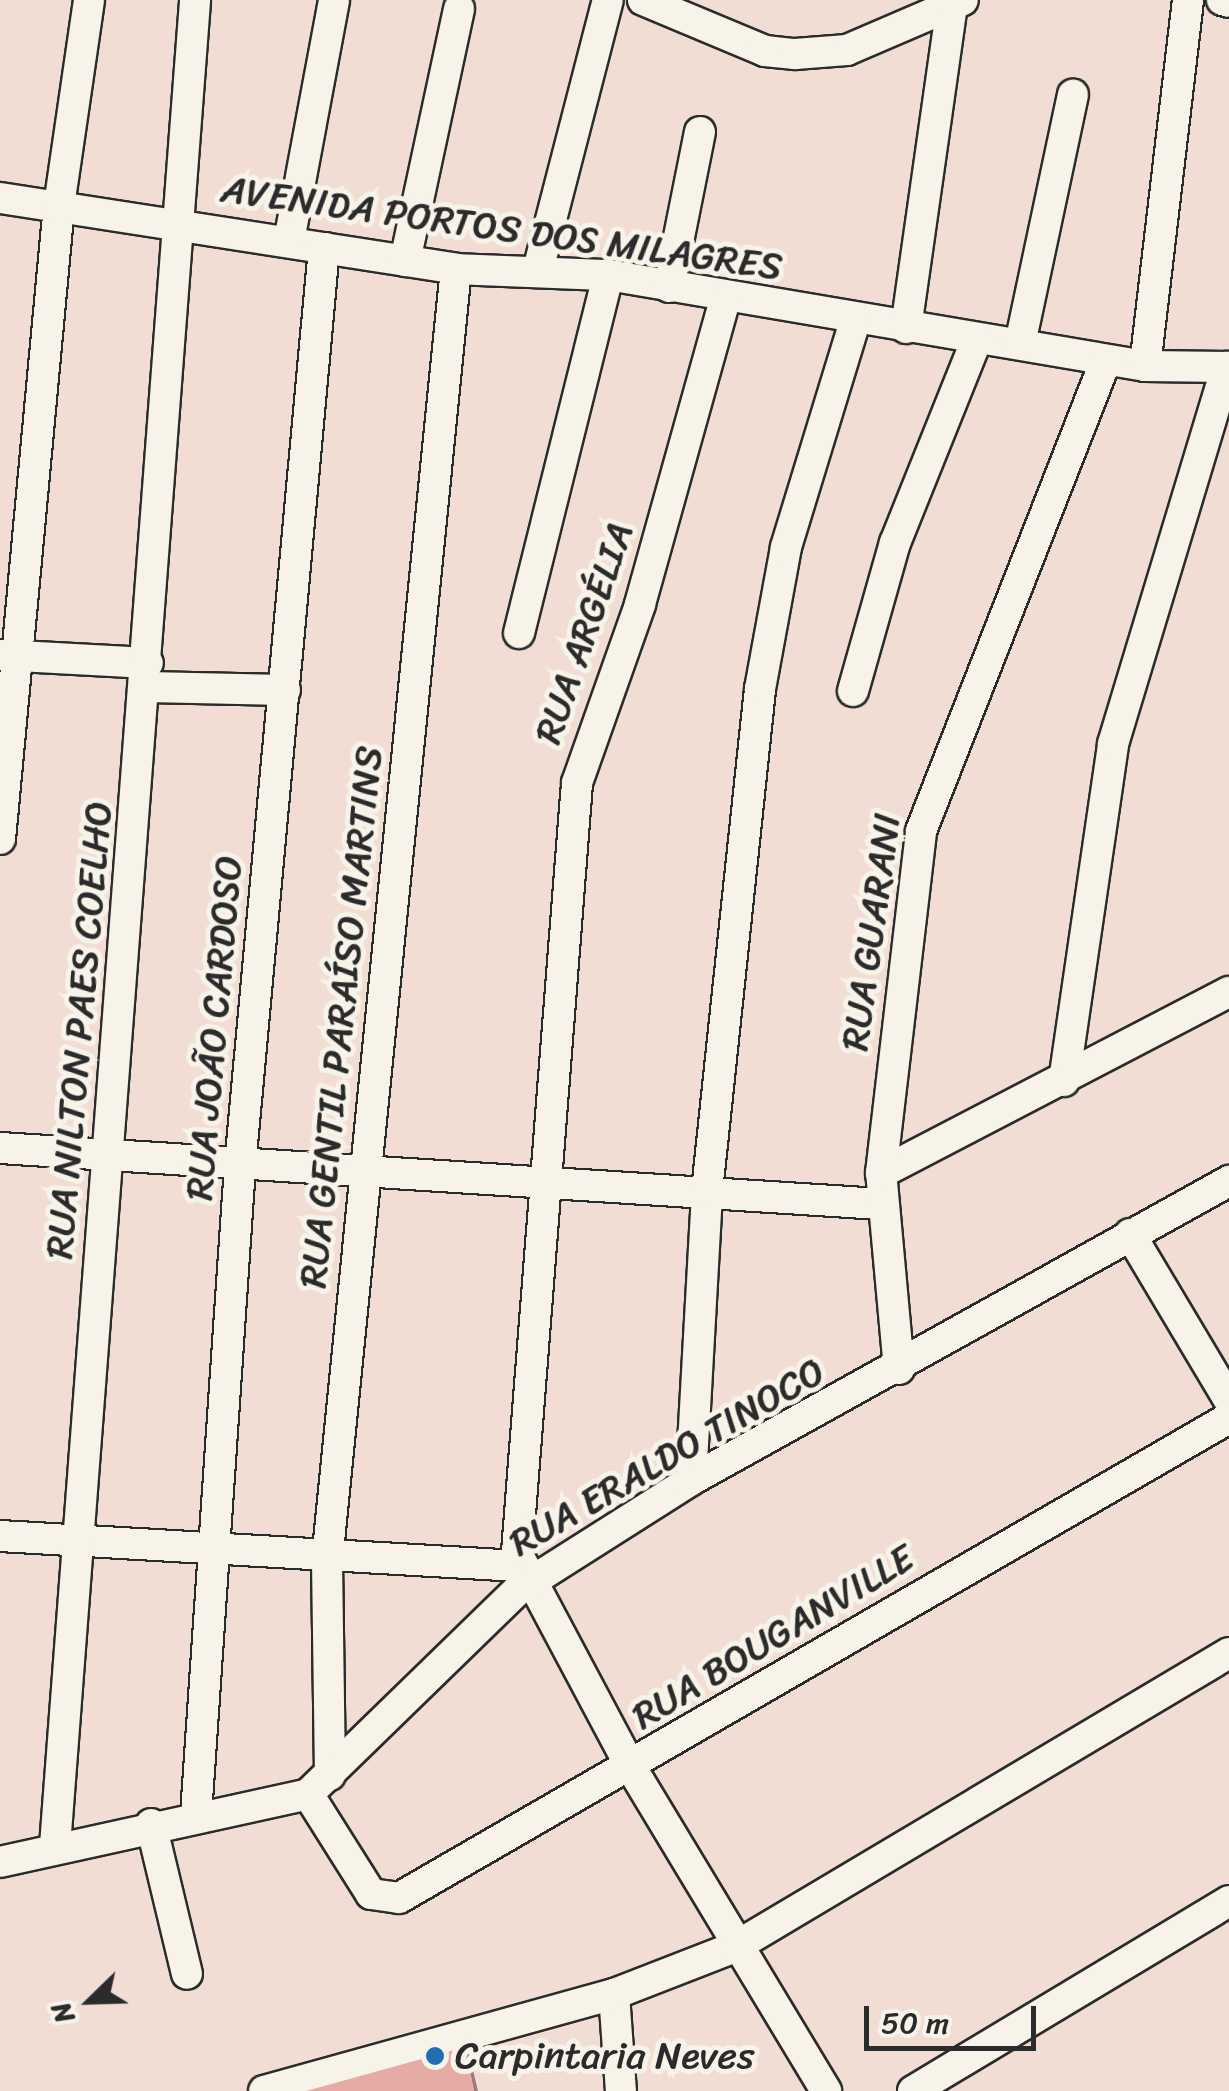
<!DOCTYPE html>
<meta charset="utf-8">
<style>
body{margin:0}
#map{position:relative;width:1229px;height:2091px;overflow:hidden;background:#f2ddd4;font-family:Sriracha,sans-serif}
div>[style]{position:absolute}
.roads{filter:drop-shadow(2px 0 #2b2b2b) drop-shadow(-2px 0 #2b2b2b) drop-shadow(0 2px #2b2b2b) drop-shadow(0 -2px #2b2b2b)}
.minor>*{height:30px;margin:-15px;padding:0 15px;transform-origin:15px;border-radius:15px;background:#f7f3e8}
.shaded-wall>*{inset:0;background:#a07874}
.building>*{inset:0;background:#e5aba5}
.dots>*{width:28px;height:28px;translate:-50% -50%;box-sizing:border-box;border:5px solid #f7f3e8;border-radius:50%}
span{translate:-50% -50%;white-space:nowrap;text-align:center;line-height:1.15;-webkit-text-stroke:10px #f7f3e8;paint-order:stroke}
.street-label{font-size:38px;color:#2b2b2b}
.poi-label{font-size:38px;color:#2b2b2b}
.left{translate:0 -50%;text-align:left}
.north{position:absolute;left:40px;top:1951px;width:100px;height:100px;-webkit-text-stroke:8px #f7f3e8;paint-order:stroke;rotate:247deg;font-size:28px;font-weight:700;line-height:40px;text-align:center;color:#2b2b2b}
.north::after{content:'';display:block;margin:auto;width:35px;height:45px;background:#2b2b2b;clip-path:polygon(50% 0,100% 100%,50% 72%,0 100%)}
.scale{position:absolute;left:864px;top:2006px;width:172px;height:45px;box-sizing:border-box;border:5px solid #2b2b2b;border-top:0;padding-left:12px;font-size:30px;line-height:35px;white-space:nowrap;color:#2b2b2b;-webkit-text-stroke:8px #f7f3e8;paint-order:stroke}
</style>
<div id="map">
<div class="roads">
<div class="minor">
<div style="left:643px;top:0;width:132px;rotate:22.7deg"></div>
<div style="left:765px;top:51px;width:30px;rotate:6deg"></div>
<div style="left:795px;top:54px;width:52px;rotate:-4.4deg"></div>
<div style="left:847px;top:50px;width:126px;rotate:-23.3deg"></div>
<div style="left:1222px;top:0;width:7px;rotate:16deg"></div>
<div style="left:0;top:198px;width:461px;rotate:8.8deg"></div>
<div style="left:456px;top:269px;width:152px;rotate:2.3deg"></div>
<div style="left:608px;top:275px;width:545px;rotate:9.62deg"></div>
<div style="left:1145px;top:366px;width:84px;rotate:0.7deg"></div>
<div style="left:289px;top:241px;width:245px;rotate:-79.4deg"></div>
<div style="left:405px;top:261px;width:258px;rotate:-77.9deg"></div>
<div style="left:538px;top:270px;width:279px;rotate:-75.5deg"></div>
<div style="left:669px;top:287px;width:158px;rotate:-78.7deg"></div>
<div style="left:726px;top:296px;width:321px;rotate:105.6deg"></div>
<div style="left:640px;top:605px;width:189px;rotate:109.5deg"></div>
<div style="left:577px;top:783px;width:772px;rotate:94.46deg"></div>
<div style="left:517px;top:1553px;width:245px;rotate:62deg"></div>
<div style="left:632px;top:1769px;width:376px;rotate:58.9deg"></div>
<div style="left:906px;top:328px;width:325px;rotate:-81.9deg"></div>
<div style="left:1020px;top:344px;width:255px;rotate:-78deg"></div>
<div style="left:1145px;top:366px;width:369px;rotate:-83.3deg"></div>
<div style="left:519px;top:633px;width:369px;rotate:-76deg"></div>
<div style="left:0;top:655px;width:148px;rotate:3.1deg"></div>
<div style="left:147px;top:687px;width:138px;rotate:1.2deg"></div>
<div style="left:853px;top:691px;width:154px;rotate:-74.2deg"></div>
<div style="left:895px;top:543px;width:220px;rotate:-68.1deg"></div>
<div style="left:0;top:839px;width:636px;rotate:-84.68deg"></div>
<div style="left:59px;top:206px;width:208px;rotate:-81.7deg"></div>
<div style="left:1064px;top:1081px;width:341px;rotate:-81.7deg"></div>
<div style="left:1113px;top:744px;width:394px;rotate:-73.2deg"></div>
<div style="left:0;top:1148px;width:883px;rotate:3.64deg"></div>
<div style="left:881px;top:1173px;width:392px;rotate:-27.5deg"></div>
<div style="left:1130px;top:1234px;width:193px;rotate:59.2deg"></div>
<div style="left:899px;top:1369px;width:197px;rotate:-95.2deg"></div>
<div style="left:881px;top:1173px;width:344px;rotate:-83.3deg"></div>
<div style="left:921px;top:831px;width:506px;rotate:-68.56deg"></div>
<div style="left:691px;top:1480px;width:289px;rotate:-86.8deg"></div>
<div style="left:707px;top:1191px;width:505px;rotate:-83.97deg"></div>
<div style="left:760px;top:689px;width:144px;rotate:-79.6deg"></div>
<div style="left:786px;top:547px;width:235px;rotate:-73deg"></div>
<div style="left:0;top:1536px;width:520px;rotate:3.31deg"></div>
<div style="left:330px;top:1775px;width:214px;rotate:-90.8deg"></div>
<div style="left:327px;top:1561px;width:1298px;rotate:-84.3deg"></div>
<div style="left:308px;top:1794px;width:118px;rotate:57.8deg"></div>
<div style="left:371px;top:1894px;width:28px;rotate:8deg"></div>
<div style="left:399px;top:1898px;width:959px;rotate:-30.04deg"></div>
<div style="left:196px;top:1815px;width:650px;rotate:-86.12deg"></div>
<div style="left:240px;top:1166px;width:922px;rotate:-84.77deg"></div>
<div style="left:151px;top:1824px;width:154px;rotate:76.5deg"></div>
<div style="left:55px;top:1846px;width:1851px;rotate:-85.66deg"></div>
<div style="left:0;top:1862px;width:315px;rotate:-12.4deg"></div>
<div style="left:308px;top:1794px;width:293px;rotate:-44.2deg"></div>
<div style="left:518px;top:1590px;width:205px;rotate:-32.4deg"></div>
<div style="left:691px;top:1480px;width:616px;rotate:-29.06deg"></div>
<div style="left:614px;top:1994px;width:97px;rotate:85.9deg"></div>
<div style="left:264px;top:2091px;width:363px;rotate:-15.5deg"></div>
<div style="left:614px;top:1994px;width:130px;rotate:-21.2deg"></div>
<div style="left:735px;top:1947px;width:575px;rotate:-30.76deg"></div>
<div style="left:913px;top:2091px;width:369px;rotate:-31deg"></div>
</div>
</div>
<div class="shaded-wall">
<div style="clip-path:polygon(465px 2047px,469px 2054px,478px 2091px,474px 2091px)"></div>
</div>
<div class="building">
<div style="clip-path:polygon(465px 2047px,474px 2091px,306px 2091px)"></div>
</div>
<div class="dots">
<div style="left:435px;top:2056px;background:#1f6fb2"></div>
</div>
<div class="street-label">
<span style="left:502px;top:228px;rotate:8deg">AVENIDA PORTOS DOS MILAGRES</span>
<span style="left:584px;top:633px;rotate:-71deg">RUA ARGÉLIA</span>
<span style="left:871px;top:932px;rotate:-82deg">RUA GUARANI</span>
<span style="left:341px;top:1017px;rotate:-84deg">RUA GENTIL PARAÍSO MARTINS</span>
<span style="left:214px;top:1028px;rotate:-85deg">RUA JOÃO CARDOSO</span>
<span style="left:79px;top:1030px;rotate:-85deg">RUA NILTON PAES COELHO</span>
<span style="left:667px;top:1457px;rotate:-30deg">RUA ERALDO TINOCO</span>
<span style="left:773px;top:1637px;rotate:-31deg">RUA BOUGANVILLE</span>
</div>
<div class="poi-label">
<span class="left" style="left:455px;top:2056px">Carpintaria Neves</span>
</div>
<div class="north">N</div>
<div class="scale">50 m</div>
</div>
